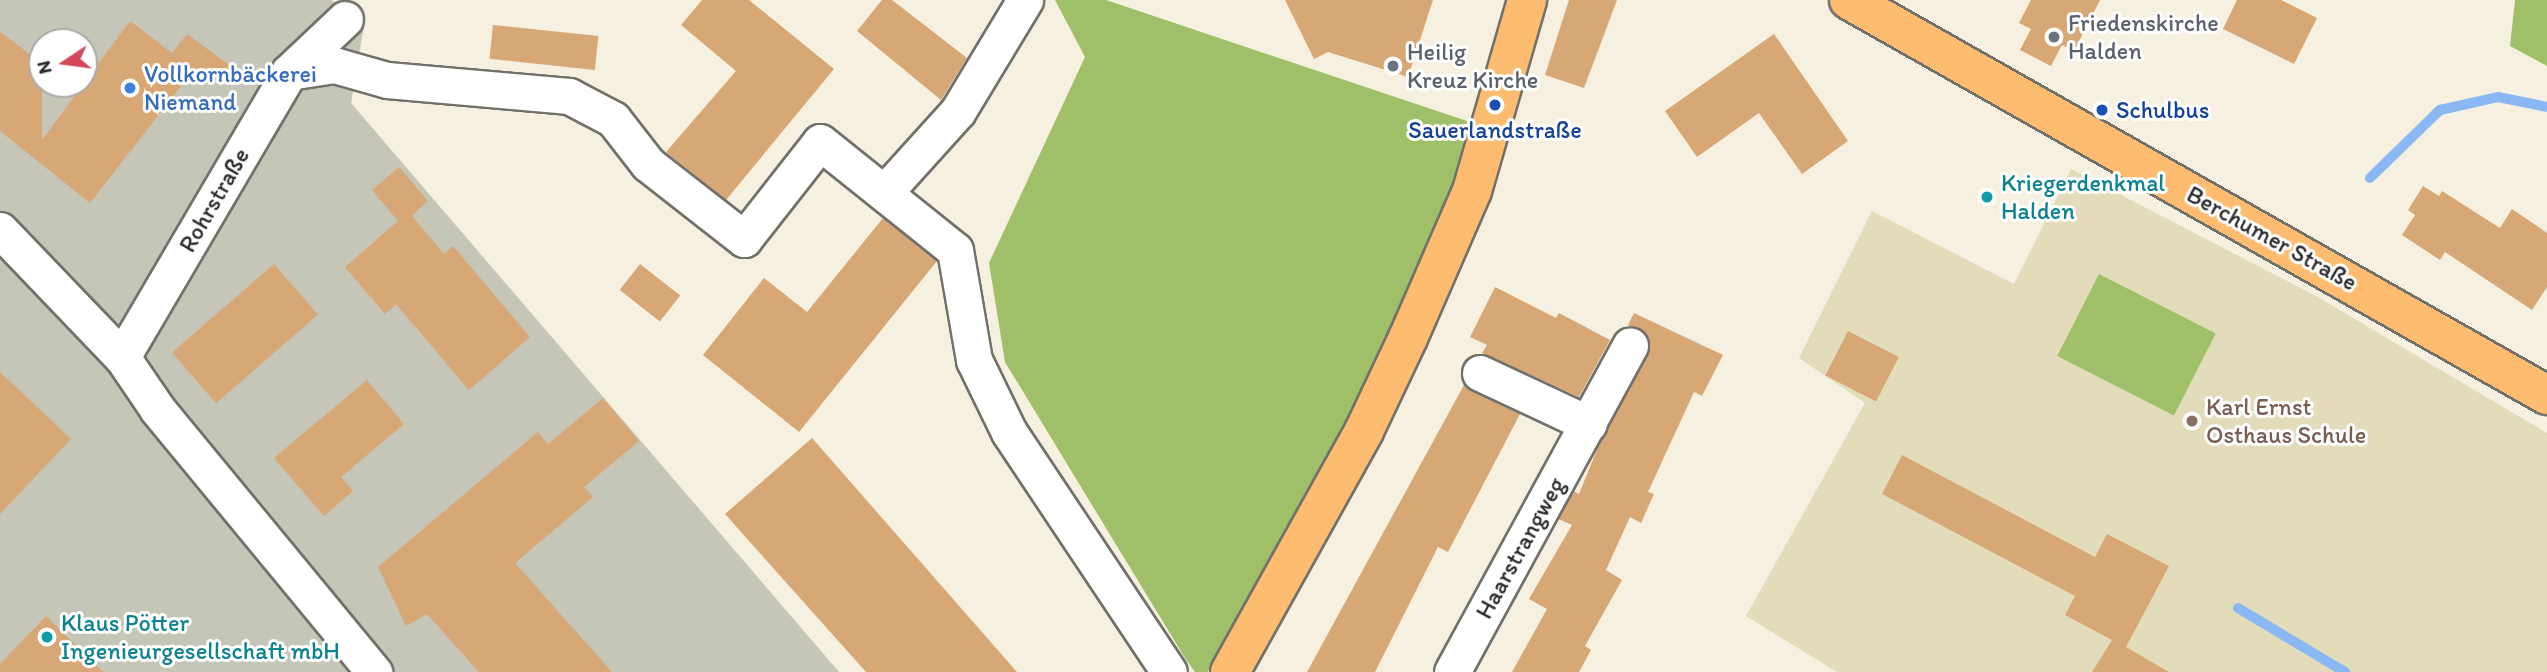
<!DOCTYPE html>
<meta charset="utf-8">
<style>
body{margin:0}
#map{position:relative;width:2547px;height:672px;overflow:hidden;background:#f5f0df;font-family:Itim,sans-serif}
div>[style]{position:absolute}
.built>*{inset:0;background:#e2dcba}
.industrial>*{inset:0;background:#c5c5b8}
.green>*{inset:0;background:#9fc069;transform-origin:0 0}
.stream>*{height:10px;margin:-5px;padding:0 5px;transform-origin:5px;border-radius:5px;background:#89b8f4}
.building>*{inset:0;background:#d7a876;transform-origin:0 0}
.roads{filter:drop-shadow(2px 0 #72706a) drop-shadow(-2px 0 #72706a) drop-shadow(0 2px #72706a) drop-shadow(0 -2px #72706a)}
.minor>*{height:35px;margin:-17.5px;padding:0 17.5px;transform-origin:17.5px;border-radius:17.5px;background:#fff}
.major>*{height:38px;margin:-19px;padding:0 19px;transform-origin:19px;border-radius:19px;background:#fdbc70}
.dots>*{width:19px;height:19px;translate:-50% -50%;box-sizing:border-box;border:4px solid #fff;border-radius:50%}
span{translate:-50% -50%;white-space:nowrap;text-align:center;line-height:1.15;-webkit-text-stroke:6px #fff;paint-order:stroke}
.worship-label{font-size:24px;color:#5b616d}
.left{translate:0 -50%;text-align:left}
.shop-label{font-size:24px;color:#366cbe}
.transit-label{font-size:24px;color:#164399}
.culture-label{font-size:24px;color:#0d838f}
.street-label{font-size:24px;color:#2b2b2b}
.education-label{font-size:24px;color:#785e54}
.north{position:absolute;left:28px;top:28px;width:70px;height:70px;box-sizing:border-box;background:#fff;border:2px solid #aaa;border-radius:50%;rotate:257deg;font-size:19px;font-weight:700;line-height:28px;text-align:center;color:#2b2b2b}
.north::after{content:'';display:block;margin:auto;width:24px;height:32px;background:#d1495b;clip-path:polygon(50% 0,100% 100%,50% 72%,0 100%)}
</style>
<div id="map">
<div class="built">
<div style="clip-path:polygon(2071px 169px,2316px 296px,2547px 433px,2547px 672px,1837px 672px,1746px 616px,1865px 403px,1799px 358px,1872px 211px,2014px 284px)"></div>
</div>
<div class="industrial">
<div style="clip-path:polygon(evenodd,0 0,331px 0,365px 19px,351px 103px,839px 672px,0 672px,0 0,42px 42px,84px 42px,84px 84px,42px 84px,42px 42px)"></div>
</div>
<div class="green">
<div style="clip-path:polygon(1055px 0,1106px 0,1467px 121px,1465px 146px,1443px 228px,1336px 447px,1208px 672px,1195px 672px,1185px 658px,1005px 362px,989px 263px,1085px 57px)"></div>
<div style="clip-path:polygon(2515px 0,2547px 0,2547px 66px,2510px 46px)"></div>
<div style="left:2099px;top:274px;width:131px;height:92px;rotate:27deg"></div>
</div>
<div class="stream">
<div style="left:2370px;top:178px;width:98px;rotate:-44.2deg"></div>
<div style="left:2440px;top:110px;width:59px;rotate:-12.6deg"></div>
<div style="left:2498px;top:97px;width:50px;rotate:11.5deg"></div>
<div style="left:2238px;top:608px;width:125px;rotate:30.9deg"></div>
</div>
<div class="building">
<div style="clip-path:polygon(702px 0,749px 0,834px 69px,726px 200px,666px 152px,736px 71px,681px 25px)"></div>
<div style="clip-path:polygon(882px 0,892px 0,967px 58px,941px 100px,857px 31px)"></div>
<div style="clip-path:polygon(1285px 0,1433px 0,1408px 77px,1328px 52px,1314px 59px)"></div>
<div style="clip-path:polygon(1569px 0,1617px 0,1584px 88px,1545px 75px)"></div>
<div style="clip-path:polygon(2031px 0,2100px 0,2074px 51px,2062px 45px,2051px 66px,2020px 50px,2031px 29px,2019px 23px)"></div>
<div style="clip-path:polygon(2237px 0,2281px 0,2317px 18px,2294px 64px,2223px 29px)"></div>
<div style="clip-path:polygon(130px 21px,172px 53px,187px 34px,237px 71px,195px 68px,90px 203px,0 131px,0 32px,42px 63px,42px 140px)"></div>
<div style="left:493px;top:25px;width:106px;height:34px;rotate:6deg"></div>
<div style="clip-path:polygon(1774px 34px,1848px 141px,1802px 174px,1759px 113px,1697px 157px,1665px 111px)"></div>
<div style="clip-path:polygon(399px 167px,428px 201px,412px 216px,444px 254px,453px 246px,530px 337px,469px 390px,396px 304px,385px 314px,345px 267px,398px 221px,372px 190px)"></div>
<div style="clip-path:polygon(2423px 186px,2439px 196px,2442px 191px,2500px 228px,2512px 209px,2547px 233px,2547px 287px,2532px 310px,2445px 252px,2440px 260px,2402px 235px,2415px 215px,2408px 210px)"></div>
<div style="clip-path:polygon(883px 218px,937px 261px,799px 432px,703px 355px,764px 278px,807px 312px)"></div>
<div style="left:274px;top:264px;width:67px;height:135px;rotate:49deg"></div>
<div style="left:640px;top:264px;width:51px;height:33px;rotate:38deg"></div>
<div style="clip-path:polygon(1495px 287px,1556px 318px,1559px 313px,1610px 340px,1579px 397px,1482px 353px,1487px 345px,1470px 337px)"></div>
<div style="clip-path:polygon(1634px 313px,1723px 355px,1702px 396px,1694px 392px,1648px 492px,1654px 494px,1641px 523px,1630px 517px,1606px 570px,1622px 580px,1585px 646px,1591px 650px,1579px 672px,1512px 672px,1547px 609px,1529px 599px,1572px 525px,1558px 519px,1573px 491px,1579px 494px,1600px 442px,1648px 354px,1647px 334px,1628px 325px)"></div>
<div style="left:1848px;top:331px;width:57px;height:50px;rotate:27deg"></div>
<div style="clip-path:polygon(0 372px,71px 439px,0 514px)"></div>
<div style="clip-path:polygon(367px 380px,404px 424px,341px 477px,353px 491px,324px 516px,274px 458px)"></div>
<div style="clip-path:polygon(1464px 385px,1520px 414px,1448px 552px,1438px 547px,1375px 672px,1307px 672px)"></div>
<div style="clip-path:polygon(603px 398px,639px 441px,584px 487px,593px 497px,515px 563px,612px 672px,479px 672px,427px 614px,406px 626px,378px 567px,538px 432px,548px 444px)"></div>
<div style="clip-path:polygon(812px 438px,1017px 672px,866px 672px,725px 514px)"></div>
<div style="clip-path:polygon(1902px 455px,2095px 557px,2107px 534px,2169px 566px,2126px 647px,2169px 672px,2092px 672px,2112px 640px,2065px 615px,2075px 596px,1882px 494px)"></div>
<div style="clip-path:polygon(46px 616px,103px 672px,0 672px,0 664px)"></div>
</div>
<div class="roads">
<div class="minor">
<div style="left:289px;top:72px;width:46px;rotate:-8.8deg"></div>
<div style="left:334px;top:65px;width:55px;rotate:15.8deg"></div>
<div style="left:387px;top:80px;width:183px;rotate:5deg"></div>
<div style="left:569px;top:96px;width:50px;rotate:27.6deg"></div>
<div style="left:613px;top:119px;width:57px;rotate:52.1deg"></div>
<div style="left:648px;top:164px;width:122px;rotate:38deg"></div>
<div style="left:744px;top:239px;width:123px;rotate:-51.9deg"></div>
<div style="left:820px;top:142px;width:173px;rotate:38.7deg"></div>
<div style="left:955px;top:250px;width:112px;rotate:80.2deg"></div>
<div style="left:974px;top:360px;width:80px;rotate:64.1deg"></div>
<div style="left:1009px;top:432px;width:288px;rotate:56.3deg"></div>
<div style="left:884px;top:193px;width:110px;rotate:-47.9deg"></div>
<div style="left:958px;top:111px;width:130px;rotate:-58.9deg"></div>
<div style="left:0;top:230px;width:176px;rotate:46.2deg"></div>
<div style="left:122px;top:357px;width:64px;rotate:55.8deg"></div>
<div style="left:158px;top:410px;width:340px;rotate:50.5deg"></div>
<div style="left:122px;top:357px;width:330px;rotate:-59.6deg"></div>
<div style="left:289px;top:72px;width:77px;rotate:-43.4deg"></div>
<div style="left:1480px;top:373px;width:120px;rotate:25.1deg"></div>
<div style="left:1452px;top:672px;width:372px;rotate:-61.4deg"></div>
</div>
<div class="major">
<div style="left:1849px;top:0;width:802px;rotate:29.51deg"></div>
<div style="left:1230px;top:672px;width:276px;rotate:-60.9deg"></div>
<div style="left:1364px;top:431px;width:103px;rotate:-64.7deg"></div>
<div style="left:1408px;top:338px;width:160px;rotate:-66.5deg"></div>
<div style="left:1472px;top:191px;width:199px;rotate:-73.9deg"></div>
</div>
</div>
<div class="dots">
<div style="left:2054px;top:37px;background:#6b7280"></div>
<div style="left:1393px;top:66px;background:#6b7280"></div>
<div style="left:130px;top:88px;background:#3f7fe0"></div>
<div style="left:1495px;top:105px;background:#1a4fb4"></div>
<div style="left:2102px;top:110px;background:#1a4fb4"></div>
<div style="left:1987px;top:197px;background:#0f9aa8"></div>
<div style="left:2192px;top:421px;background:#8d6e63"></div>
<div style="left:47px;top:637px;background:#0f9aa8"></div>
</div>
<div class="worship-label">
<span class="left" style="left:2068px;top:37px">Friedenskirche<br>Halden</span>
<span class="left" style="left:1407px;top:66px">Heilig<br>Kreuz Kirche</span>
</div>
<div class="shop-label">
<span class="left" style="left:144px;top:88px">Vollkornbäckerei<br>Niemand</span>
</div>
<div class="transit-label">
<span class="left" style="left:2116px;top:110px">Schulbus</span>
<span style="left:1495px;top:130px">Sauerlandstraße</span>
</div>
<div class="culture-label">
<span class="left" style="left:2001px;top:197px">Kriegerdenkmal<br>Halden</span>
<span class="left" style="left:61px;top:637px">Klaus Pötter<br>Ingenieurgesellschaft mbH</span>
</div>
<div class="street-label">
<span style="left:214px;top:200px;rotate:-60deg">Rohrstraße</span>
<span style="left:2272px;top:238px;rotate:29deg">Berchumer Straße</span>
<span style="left:1520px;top:548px;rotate:-61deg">Haarstrangweg</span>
</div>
<div class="education-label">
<span class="left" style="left:2206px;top:421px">Karl Ernst<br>Osthaus Schule</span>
</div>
<div class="north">N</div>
</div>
